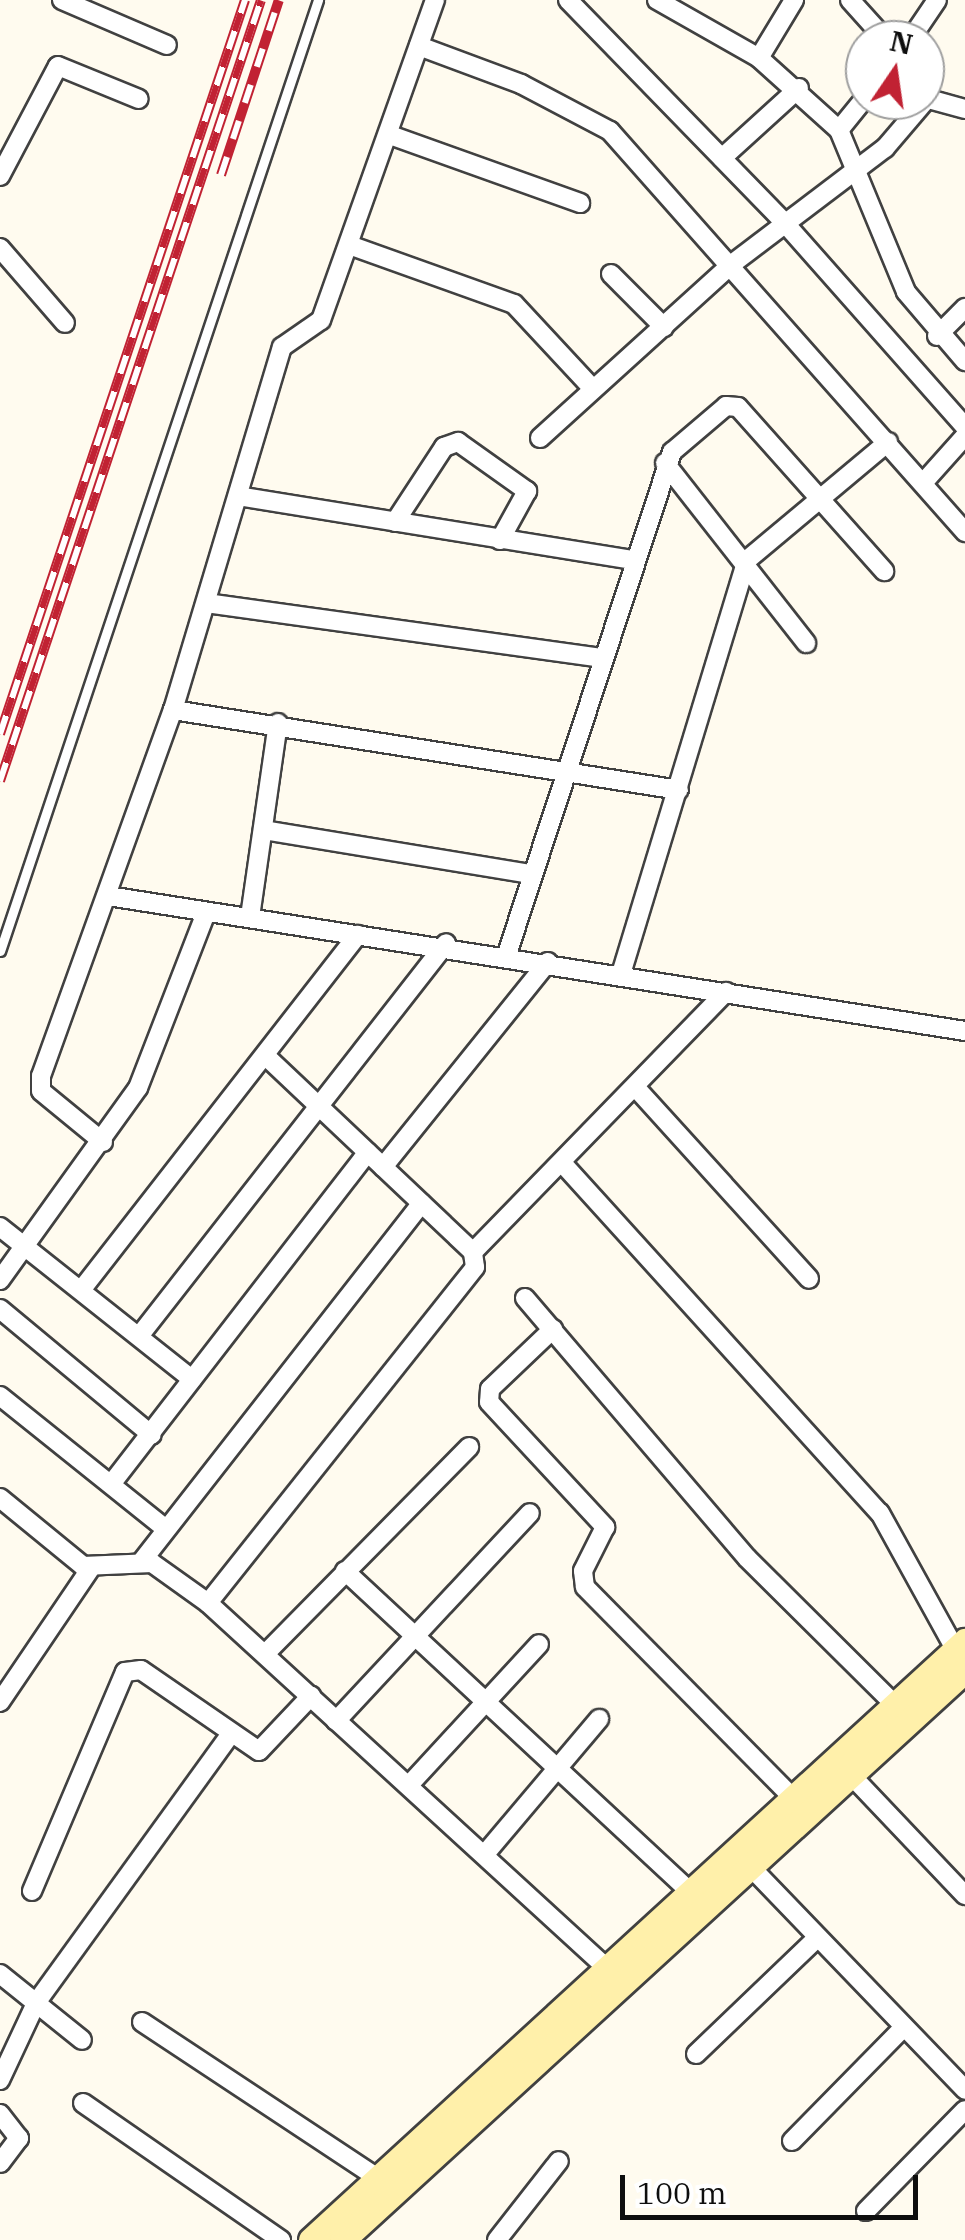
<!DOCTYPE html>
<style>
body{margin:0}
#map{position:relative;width:965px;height:2240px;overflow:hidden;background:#fffbef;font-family:"IBM Plex Serif",serif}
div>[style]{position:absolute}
.roads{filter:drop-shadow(2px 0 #414141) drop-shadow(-2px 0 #414141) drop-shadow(0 2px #414141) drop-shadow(0 -2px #414141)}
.service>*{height:9px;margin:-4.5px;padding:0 4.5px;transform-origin:4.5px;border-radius:4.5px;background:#fff}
.minor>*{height:18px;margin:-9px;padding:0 9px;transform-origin:9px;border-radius:9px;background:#fff}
.secondary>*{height:25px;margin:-12.5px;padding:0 12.5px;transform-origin:12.5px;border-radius:12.5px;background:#fff0aa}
.rail>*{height:10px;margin-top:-5px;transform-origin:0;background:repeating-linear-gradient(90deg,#fff 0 19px,#c12233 0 38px);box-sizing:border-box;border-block:2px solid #c12233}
span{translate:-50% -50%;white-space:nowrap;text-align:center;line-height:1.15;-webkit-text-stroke:10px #fff;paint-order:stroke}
.north{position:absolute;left:845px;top:20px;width:100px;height:100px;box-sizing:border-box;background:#fff;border:2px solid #9f9f9f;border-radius:50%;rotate:13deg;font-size:28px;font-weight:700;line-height:40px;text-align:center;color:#0e0e0e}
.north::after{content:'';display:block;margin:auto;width:35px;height:45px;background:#c12233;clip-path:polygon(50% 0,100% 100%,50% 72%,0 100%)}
.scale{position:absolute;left:620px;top:2175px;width:298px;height:45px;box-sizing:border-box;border:5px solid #0e0e0e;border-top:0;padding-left:12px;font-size:30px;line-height:35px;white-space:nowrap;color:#0e0e0e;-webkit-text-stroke:8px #fff;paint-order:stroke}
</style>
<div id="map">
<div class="roads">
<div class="service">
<div style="left:0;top:951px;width:1003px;rotate:-71.51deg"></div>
</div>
<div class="minor">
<div style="left:62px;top:0;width:114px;rotate:23.2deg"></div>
<div style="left:568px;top:0;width:308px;rotate:45.8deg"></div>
<div style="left:783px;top:221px;width:275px;rotate:48.5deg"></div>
<div style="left:657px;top:0;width:117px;rotate:29.6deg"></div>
<div style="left:759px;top:58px;width:108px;rotate:42deg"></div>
<div style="left:839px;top:130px;width:175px;rotate:67.5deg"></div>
<div style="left:906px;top:292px;width:91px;rotate:49.5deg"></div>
<div style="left:850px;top:0;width:54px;rotate:48deg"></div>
<div style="left:910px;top:40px;width:48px;rotate:-56deg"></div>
<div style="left:419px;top:46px;width:109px;rotate:20.4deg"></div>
<div style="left:521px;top:84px;width:101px;rotate:27.8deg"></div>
<div style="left:610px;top:131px;width:536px;rotate:48.48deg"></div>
<div style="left:759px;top:58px;width:68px;rotate:-58.9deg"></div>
<div style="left:925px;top:98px;width:41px;rotate:15.4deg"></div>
<div style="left:839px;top:130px;width:41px;rotate:-50.9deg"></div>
<div style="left:390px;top:135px;width:202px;rotate:19.7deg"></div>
<div style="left:722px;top:158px;width:104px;rotate:-42.3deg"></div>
<div style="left:0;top:176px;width:124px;rotate:-62.2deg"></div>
<div style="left:58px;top:66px;width:87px;rotate:22.2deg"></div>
<div style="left:352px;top:246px;width:172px;rotate:19.7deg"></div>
<div style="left:514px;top:304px;width:116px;rotate:47.1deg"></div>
<div style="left:0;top:248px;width:99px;rotate:49.1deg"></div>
<div style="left:611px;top:274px;width:75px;rotate:45deg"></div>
<div style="left:937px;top:336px;width:40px;rotate:-45deg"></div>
<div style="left:540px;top:438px;width:259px;rotate:-42.2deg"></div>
<div style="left:732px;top:264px;width:192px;rotate:-37.2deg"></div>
<div style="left:885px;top:148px;width:63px;rotate:-49.5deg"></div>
<div style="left:665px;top:463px;width:229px;rotate:51.9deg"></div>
<div style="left:923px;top:483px;width:63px;rotate:-48.2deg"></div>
<div style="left:238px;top:496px;width:401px;rotate:9.2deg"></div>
<div style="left:395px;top:522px;width:90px;rotate:-56.8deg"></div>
<div style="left:444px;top:447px;width:15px;rotate:-20deg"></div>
<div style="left:458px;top:442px;width:85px;rotate:35.4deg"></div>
<div style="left:527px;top:491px;width:56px;rotate:118.9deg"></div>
<div style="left:206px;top:603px;width:401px;rotate:7.9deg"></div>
<div style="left:173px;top:710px;width:512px;rotate:8.98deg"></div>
<div style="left:264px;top:830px;width:271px;rotate:9.4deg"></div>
<div style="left:108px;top:896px;width:868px;rotate:8.95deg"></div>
<div style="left:250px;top:917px;width:196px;rotate:-81.8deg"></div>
<div style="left:506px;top:957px;width:532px;rotate:-71.8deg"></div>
<div style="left:672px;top:452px;width:71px;rotate:-40.4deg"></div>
<div style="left:726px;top:406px;width:12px;rotate:5deg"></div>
<div style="left:738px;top:407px;width:220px;rotate:48.3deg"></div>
<div style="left:621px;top:974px;width:433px;rotate:-73.1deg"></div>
<div style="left:747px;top:560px;width:184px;rotate:-39.9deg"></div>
<div style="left:637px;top:1089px;width:256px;rotate:47.8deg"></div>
<div style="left:103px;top:1142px;width:80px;rotate:-140.6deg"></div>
<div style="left:41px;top:1091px;width:15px;rotate:-90deg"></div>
<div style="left:41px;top:1076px;width:389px;rotate:-70.2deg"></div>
<div style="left:173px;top:710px;width:379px;rotate:-73.3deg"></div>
<div style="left:282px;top:347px;width:47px;rotate:-34.7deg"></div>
<div style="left:321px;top:320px;width:340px;rotate:-70.4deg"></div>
<div style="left:564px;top:1165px;width:470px;rotate:47.8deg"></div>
<div style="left:880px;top:1513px;width:163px;rotate:61.1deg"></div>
<div style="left:383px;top:1167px;width:263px;rotate:-51.2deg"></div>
<div style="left:0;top:1227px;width:245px;rotate:38.4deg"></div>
<div style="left:473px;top:1252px;width:363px;rotate:-45.8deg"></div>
<div style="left:0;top:1280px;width:236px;rotate:-54.3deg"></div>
<div style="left:138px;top:1088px;width:188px;rotate:-68.8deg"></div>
<div style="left:82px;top:1289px;width:449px;rotate:-52.1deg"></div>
<div style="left:525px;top:1298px;width:342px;rotate:49.5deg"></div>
<div style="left:747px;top:1558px;width:210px;rotate:44.8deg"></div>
<div style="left:0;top:1309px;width:197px;rotate:39.7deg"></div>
<div style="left:553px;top:1329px;width:87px;rotate:136.4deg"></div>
<div style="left:490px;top:1389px;width:13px;rotate:94deg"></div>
<div style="left:489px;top:1402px;width:171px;rotate:47.1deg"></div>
<div style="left:605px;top:1527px;width:49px;rotate:116.6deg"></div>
<div style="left:583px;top:1571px;width:16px;rotate:83deg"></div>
<div style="left:585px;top:1587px;width:295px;rotate:45.4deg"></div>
<div style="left:140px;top:1335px;width:497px;rotate:-52deg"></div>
<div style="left:0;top:1396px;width:211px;rotate:38.7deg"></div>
<div style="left:112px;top:1483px;width:418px;rotate:-52.3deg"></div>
<div style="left:0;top:1498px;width:107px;rotate:39.3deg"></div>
<div style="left:83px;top:1566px;width:69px;rotate:-2.5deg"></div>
<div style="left:152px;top:1563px;width:69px;rotate:35.5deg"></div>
<div style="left:208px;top:1603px;width:544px;rotate:42.47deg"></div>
<div style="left:142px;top:1561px;width:454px;rotate:-52deg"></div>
<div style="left:345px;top:1571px;width:471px;rotate:42.9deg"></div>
<div style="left:208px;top:1603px;width:429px;rotate:-51.5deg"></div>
<div style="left:475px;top:1267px;width:15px;rotate:-98deg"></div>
<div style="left:473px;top:1252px;width:286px;rotate:-136.6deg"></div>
<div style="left:267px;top:1652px;width:288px;rotate:-45.4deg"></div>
<div style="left:0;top:1702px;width:161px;rotate:-55.9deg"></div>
<div style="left:336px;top:1721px;width:284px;rotate:-47deg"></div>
<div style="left:850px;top:1774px;width:167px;rotate:46.5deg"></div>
<div style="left:410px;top:1784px;width:190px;rotate:-47.3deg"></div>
<div style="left:485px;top:1854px;width:177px;rotate:-49.8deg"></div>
<div style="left:744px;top:1860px;width:319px;rotate:46.1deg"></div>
<div style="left:32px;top:1891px;width:238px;rotate:-67deg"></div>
<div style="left:125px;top:1672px;width:16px;rotate:-7deg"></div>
<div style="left:141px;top:1670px;width:143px;rotate:34.5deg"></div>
<div style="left:259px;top:1751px;width:76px;rotate:-46.6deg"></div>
<div style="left:0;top:1974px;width:105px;rotate:38.8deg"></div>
<div style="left:142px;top:2022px;width:284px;rotate:33.5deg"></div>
<div style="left:696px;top:2054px;width:168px;rotate:-43.8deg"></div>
<div style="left:0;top:2080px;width:85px;rotate:-64.9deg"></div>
<div style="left:36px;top:2003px;width:332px;rotate:-54.1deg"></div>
<div style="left:83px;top:2103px;width:241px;rotate:34.7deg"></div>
<div style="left:0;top:2114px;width:31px;rotate:52deg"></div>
<div style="left:19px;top:2138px;width:31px;rotate:127deg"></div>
<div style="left:792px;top:2141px;width:158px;rotate:-45.5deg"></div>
<div style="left:866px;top:2211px;width:141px;rotate:-45.6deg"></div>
<div style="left:497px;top:2240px;width:100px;rotate:-51.9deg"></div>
</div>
<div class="secondary">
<div style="left:311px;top:2240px;width:887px;rotate:-42.49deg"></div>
<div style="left:342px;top:2240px;width:844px;rotate:-42.46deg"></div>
</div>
</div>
<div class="rail">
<div style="left:221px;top:175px;width:184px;rotate:-71.7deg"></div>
<div style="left:0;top:734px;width:774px;rotate:-71.54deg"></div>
<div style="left:0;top:781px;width:823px;rotate:-71.52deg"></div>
</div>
<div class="north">N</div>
<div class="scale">100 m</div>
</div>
